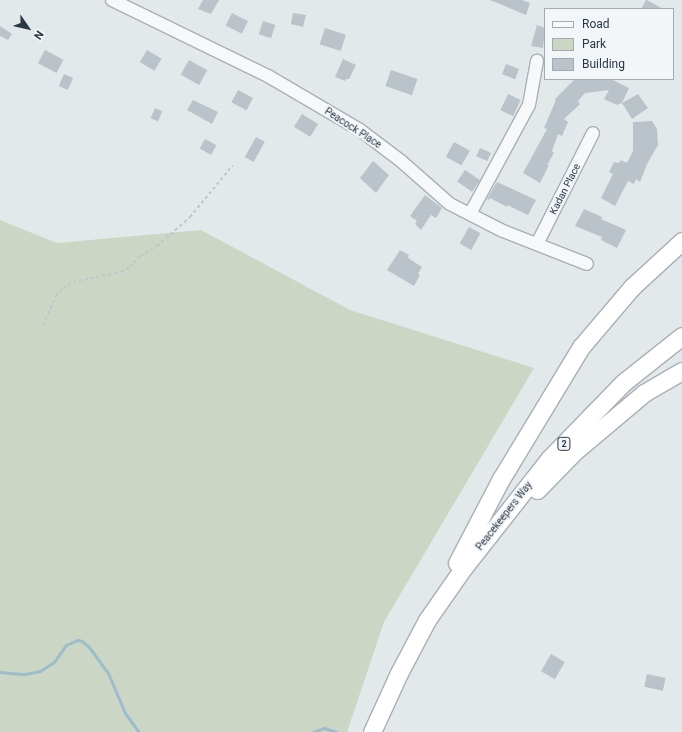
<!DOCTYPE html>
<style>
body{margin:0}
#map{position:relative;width:682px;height:732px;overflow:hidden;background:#e3e8eb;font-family:Roboto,sans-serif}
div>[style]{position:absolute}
.green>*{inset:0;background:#cbd6c4}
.stream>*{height:3px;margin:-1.5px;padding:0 1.5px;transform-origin:1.5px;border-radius:1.5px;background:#9dbdcc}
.building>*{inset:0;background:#bac2ca;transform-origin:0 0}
.path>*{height:2px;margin-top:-1px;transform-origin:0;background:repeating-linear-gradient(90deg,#c1c6ca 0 3px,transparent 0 6px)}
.roads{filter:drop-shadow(1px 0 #a8b0b6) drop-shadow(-1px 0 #a8b0b6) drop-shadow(0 1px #a8b0b6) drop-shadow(0 -1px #a8b0b6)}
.minor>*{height:12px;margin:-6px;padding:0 6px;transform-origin:6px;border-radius:6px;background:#f6f8f9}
.highway>*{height:17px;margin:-8.5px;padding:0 8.5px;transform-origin:8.5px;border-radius:8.5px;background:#fff}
span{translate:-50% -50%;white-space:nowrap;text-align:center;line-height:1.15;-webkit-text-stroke:4px #f3f6f9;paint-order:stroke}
.shield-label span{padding:1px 3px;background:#f3f6f9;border:1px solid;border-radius:3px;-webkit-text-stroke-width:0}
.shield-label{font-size:9px;color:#2a3845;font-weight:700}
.street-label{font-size:10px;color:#2a3845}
.legend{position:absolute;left:544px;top:8px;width:130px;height:72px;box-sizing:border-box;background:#f3f6f9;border:1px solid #a3aab1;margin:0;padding:5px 7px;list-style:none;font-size:12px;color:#2a3845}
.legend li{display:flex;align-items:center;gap:8px;height:20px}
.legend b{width:20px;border:1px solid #a3aab1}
.north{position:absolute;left:8px;top:8px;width:40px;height:40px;-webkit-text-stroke:3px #f3f6f9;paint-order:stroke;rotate:124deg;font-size:11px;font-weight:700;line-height:16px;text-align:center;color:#2a3845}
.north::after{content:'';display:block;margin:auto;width:14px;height:18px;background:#2a3845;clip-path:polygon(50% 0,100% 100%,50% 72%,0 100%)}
</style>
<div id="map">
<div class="green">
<div style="clip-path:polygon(0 220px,57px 243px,201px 230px,350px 310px,534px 368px,384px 622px,347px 732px,0 732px)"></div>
</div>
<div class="stream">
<div style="left:0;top:672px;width:25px;rotate:5deg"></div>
<div style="left:25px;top:674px;width:15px;rotate:-11deg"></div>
<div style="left:40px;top:671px;width:17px;rotate:-33deg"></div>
<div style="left:54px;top:662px;width:21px;rotate:-55deg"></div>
<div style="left:66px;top:645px;width:12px;rotate:-24deg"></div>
<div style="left:77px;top:640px;width:5px;rotate:11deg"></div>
<div style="left:82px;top:641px;width:9px;rotate:41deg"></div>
<div style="left:89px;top:647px;width:32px;rotate:54deg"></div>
<div style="left:108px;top:673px;width:43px;rotate:67deg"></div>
<div style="left:125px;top:713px;width:24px;rotate:54deg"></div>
<div style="left:313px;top:732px;width:12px;rotate:-20deg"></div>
<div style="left:324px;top:728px;width:13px;rotate:18deg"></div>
</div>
<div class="building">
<div style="clip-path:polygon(203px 0,219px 0,211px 14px,198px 9px)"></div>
<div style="clip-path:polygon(490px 0,522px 0,530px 3px,526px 15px)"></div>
<div style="clip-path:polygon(646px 0,647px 0,663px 9px,641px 9px)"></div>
<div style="left:232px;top:13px;width:18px;height:14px;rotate:27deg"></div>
<div style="clip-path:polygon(293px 13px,306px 15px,303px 27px,291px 24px)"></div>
<div style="left:263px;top:21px;width:13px;height:14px;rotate:18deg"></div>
<div style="clip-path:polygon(537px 25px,545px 28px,543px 48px,531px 46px)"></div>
<div style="clip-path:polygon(0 26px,12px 34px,8px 40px,0 36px)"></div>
<div style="left:325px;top:28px;width:22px;height:17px;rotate:18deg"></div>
<div style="left:45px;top:50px;width:21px;height:15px;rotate:28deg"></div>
<div style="left:147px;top:50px;width:17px;height:14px;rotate:31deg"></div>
<div style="clip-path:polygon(343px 59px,356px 65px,349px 79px,346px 79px,345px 81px,335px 77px)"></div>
<div style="left:189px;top:60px;width:21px;height:17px;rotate:29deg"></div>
<div style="left:506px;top:64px;width:14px;height:11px;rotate:21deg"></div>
<div style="left:391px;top:70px;width:28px;height:17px;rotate:19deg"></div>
<div style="left:64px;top:74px;width:10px;height:13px;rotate:24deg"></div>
<div style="clip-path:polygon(575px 79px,611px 79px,629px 88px,622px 103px,617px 105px,604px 99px,609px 90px,585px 93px,578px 101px,580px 104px,564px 119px,568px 122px,562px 136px,558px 134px,552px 151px,554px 153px,547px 165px,549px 165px,540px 183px,523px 173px,547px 129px,544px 128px,556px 100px,555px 99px)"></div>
<div style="left:238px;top:90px;width:17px;height:14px;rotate:28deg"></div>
<div style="left:508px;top:94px;width:14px;height:18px;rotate:25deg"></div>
<div style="clip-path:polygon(638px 94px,648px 108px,632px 119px,622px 103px)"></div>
<div style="clip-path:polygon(193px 100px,218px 112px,212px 124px,187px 110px)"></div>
<div style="left:155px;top:108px;width:8px;height:11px;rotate:23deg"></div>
<div style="left:302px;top:114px;width:19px;height:15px;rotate:32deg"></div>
<div style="clip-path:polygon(652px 121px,657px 129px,658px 145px,647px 164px,640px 182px,636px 179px,634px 184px,628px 181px,615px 206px,601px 198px,613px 174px,609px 172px,614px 162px,619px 163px,621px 160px,627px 163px,633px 151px,633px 122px)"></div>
<div style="left:256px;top:137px;width:10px;height:23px;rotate:29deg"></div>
<div style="left:205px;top:139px;width:13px;height:11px;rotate:29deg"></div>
<div style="left:454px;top:142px;width:18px;height:17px;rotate:29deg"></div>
<div style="left:480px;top:148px;width:12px;height:9px;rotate:24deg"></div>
<div style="clip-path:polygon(373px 161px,389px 175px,376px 193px,360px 178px)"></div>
<div style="left:465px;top:170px;width:18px;height:14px;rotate:34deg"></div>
<div style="clip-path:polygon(497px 182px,536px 200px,528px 215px,507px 205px,507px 207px,490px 198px,489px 200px,487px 199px)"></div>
<div style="clip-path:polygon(425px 195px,442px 208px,436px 218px,431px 215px,421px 230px,415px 224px,417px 221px,410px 216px)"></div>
<div style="clip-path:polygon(584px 209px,602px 217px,601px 219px,626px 230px,617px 248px,601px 240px,602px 237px,575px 226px)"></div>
<div style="left:469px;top:227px;width:13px;height:19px;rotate:29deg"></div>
<div style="clip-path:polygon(400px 250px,409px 255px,408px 258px,422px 267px,418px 274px,420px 275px,414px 286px,387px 270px)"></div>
<div style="left:551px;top:654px;width:16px;height:20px;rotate:30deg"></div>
<div style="left:647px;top:674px;width:19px;height:13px;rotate:12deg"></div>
</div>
<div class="path">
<div style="left:43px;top:325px;width:32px;rotate:-66deg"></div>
<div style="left:56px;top:296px;width:11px;rotate:-49deg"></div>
<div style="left:63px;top:288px;width:12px;rotate:-31deg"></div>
<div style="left:73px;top:282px;width:49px;rotate:-11.8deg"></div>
<div style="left:121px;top:272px;width:10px;rotate:-29deg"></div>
<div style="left:130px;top:267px;width:15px;rotate:-48deg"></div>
<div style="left:140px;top:256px;width:20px;rotate:-30deg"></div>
<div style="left:157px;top:246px;width:44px;rotate:-41.3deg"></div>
<div style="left:190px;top:217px;width:67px;rotate:-50.4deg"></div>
</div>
<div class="roads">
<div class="minor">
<div style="left:112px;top:0;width:174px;rotate:26deg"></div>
<div style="left:268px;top:76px;width:107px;rotate:30.4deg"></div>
<div style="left:360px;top:130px;width:51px;rotate:37.1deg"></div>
<div style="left:401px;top:161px;width:65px;rotate:41.3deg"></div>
<div style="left:450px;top:204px;width:59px;rotate:27deg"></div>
<div style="left:503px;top:231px;width:90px;rotate:21.4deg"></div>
<div style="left:470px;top:214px;width:124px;rotate:-61.6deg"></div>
<div style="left:529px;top:105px;width:45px;rotate:-79.7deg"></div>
<div style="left:537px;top:244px;width:124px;rotate:-63.2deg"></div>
</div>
<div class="highway">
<div style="left:537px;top:490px;width:53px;rotate:-45.8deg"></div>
<div style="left:574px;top:452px;width:92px;rotate:-40.1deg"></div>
<div style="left:644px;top:393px;width:44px;rotate:-30.1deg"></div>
<div style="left:457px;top:563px;width:95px;rotate:-62.4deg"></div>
<div style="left:501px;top:479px;width:154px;rotate:-58.8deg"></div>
<div style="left:581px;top:347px;width:79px;rotate:-49.6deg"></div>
<div style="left:632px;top:287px;width:68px;rotate:-42.6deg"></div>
<div style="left:372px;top:732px;width:65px;rotate:-65.4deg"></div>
<div style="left:399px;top:673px;width:60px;rotate:-62.2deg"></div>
<div style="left:427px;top:620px;width:65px;rotate:-55.1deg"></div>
<div style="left:464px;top:567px;width:137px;rotate:-51.8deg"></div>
<div style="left:549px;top:459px;width:107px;rotate:-45.8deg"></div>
<div style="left:624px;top:382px;width:74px;rotate:-38.4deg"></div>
</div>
</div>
<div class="shield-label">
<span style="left:564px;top:444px">2</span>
</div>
<div class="street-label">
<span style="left:353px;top:128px;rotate:33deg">Peacock Place</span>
<span style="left:565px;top:189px;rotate:-63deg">Kadan Place</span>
<span style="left:504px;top:516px;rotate:-52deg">Peacekeepers Way</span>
</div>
<ul class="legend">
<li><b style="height:5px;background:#f6f8f9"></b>Road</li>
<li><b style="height:11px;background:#cbd6c4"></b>Park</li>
<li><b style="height:11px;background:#bac2ca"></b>Building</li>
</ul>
<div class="north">N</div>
</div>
